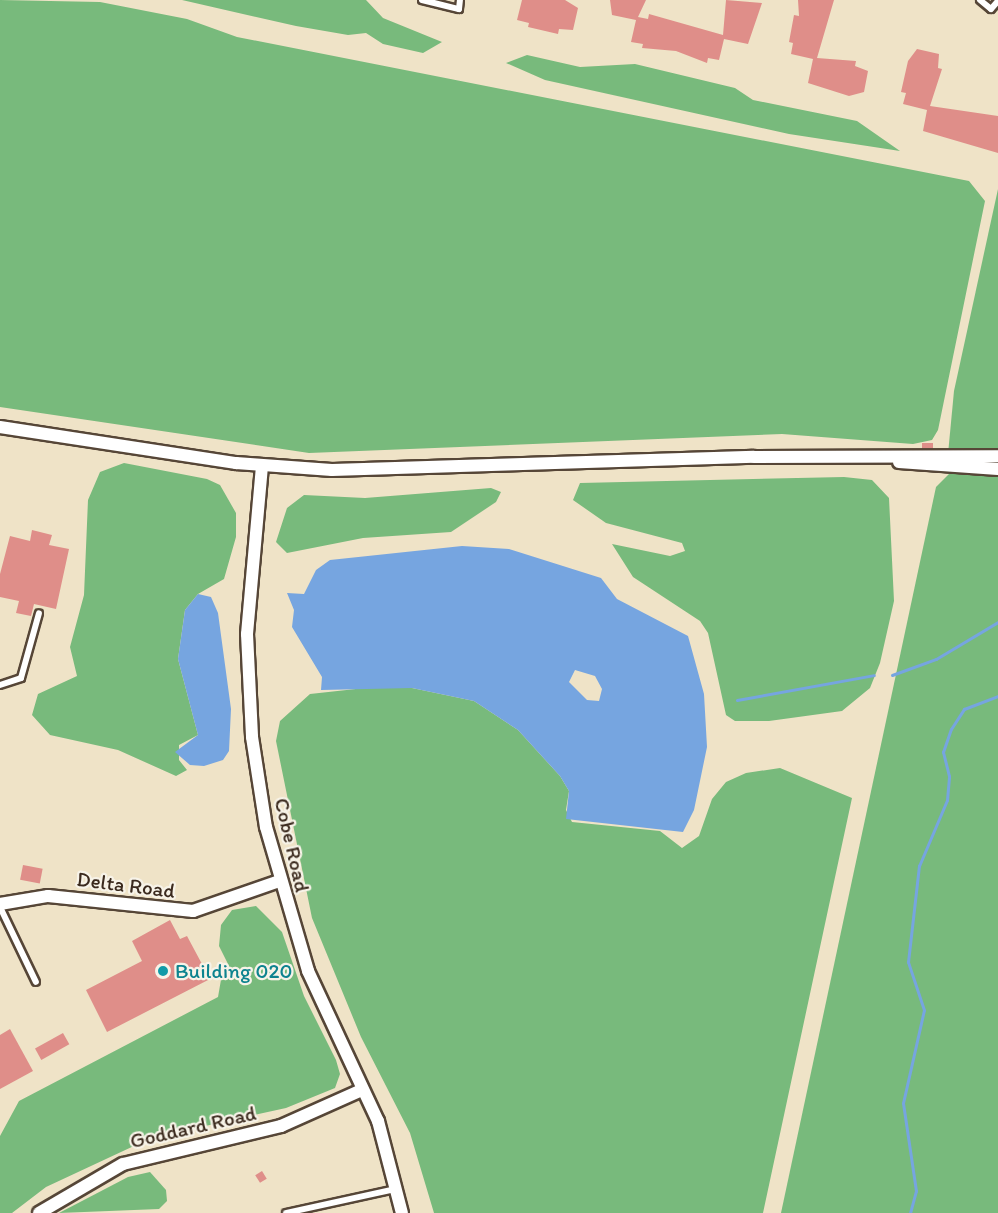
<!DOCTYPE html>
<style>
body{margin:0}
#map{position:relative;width:998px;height:1213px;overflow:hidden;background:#efe3c7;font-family:Itim,sans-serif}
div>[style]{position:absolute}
.forest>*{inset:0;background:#78ba7c}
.water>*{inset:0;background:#76a5e0}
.stream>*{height:3px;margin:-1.5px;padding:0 1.5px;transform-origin:1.5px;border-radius:1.5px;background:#76a5e0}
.building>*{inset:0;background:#df8e89;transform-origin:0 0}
.roads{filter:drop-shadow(2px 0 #564637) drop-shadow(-2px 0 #564637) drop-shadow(0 2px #564637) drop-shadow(0 -2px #564637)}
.lane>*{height:6px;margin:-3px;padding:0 3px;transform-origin:3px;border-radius:3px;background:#fff}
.street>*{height:12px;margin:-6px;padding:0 6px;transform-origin:6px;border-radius:6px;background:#fff}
.dots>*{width:16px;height:16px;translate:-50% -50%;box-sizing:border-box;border:3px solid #f7f3e8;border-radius:50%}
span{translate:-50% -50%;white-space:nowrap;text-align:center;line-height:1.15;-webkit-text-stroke:4.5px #f7f3e8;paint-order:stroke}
.street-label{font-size:21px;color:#3b2a1e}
.culture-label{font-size:21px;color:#0d838f}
.left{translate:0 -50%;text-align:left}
</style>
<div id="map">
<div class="forest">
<div style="clip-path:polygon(0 0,100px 2px,187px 19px,237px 37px,969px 181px,985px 201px,938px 430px,932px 440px,913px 444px,782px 434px,309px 453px,0 407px)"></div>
<div style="clip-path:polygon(182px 0,366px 0,383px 18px,442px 42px,423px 53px,383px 44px,366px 33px,348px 35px,296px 26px)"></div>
<div style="clip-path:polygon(527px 55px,580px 67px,635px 64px,735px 88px,753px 100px,857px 121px,900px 151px,789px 134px,545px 80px,506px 63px)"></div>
<div style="clip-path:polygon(998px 189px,998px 456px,948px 454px,954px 391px)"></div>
<div style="clip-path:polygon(124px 463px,207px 479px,220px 485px,236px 513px,236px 537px,224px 579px,198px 594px,185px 610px,178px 659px,198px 735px,179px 745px,179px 760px,187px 770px,176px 776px,118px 750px,50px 735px,32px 715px,38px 694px,77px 676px,70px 647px,84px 595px,88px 500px,100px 472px)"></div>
<div style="clip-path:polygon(956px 467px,998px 469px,998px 1213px,781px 1213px,936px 487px)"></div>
<div style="clip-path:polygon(844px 477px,872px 480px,889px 498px,894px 601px,880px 663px,870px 688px,842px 711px,769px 721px,735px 721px,726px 715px,708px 633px,700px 621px,633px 577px,612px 544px,670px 556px,685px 551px,682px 543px,606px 523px,573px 500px,580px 483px)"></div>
<div style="clip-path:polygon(491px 488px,501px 492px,496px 502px,451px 532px,363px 538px,287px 553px,276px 542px,287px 508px,304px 495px,365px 498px)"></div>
<div style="clip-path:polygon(374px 687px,412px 688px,474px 701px,518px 730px,560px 776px,569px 791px,566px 810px,572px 822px,660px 831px,682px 848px,699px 836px,712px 799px,726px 782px,746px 773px,780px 768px,852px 798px,763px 1213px,434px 1213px,410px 1133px,361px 1037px,312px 918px,276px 741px,280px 721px,310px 694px)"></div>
<div style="clip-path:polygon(256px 906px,282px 932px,304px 996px,336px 1060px,340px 1074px,335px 1088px,286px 1108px,151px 1138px,46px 1187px,12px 1213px,0 1213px,0 1136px,19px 1101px,218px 997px,222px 974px,231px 970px,219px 946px,221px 925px,232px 910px)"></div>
<div style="clip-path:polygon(150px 1172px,166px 1190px,167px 1201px,159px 1209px,59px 1213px,128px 1177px)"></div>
</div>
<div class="water">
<div style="clip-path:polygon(evenodd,462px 546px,509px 549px,601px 578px,617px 599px,688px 636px,704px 694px,707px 747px,694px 810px,683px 832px,566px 819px,569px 791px,560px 776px,518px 730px,474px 701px,412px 688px,321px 690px,322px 677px,292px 627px,294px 610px,287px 593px,304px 594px,316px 570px,330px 560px,462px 546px,575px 670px,595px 676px,602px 689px,599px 701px,587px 700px,569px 682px,575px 670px)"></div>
<div style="clip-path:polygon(198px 594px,211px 597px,218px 613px,231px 709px,229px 751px,223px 760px,204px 766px,190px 765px,175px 752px,198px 735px,178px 659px,185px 610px)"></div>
</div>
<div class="stream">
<div style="left:892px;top:675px;width:47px;rotate:-20deg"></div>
<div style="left:936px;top:659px;width:72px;rotate:-30.8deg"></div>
<div style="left:737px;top:700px;width:139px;rotate:-10.3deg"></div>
<div style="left:910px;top:1213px;width:23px;rotate:-75deg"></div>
<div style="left:916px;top:1191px;width:89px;rotate:-98.4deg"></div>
<div style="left:903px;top:1103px;width:95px;rotate:-77.3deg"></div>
<div style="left:924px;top:1010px;width:51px;rotate:-108.4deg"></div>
<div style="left:908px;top:962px;width:97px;rotate:-83.5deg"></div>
<div style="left:919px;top:866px;width:72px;rotate:-67deg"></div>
<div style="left:947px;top:800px;width:24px;rotate:-85deg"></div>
<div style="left:949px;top:776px;width:25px;rotate:-104deg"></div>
<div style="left:943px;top:752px;width:24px;rotate:-71deg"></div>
<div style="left:951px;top:729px;width:24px;rotate:-57deg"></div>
<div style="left:964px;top:709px;width:36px;rotate:-21deg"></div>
</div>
<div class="building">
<div style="clip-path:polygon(522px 0,565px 0,578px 8px,573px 30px,559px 29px,558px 34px,528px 27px,529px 23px,517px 20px)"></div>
<div style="clip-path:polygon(610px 0,646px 0,638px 17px,648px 19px,649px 14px,723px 35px,726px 0,762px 3px,748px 44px,724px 39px,719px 60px,708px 58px,707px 63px,676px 51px,642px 48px,643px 44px,631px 42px,636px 20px,612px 15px)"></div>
<div style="clip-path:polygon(798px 0,834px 0,817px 58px,856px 61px,855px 66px,868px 71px,864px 92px,849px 96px,808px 83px,813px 59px,791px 54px,793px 43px,789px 42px,794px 15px,799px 16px)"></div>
<div style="clip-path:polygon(917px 49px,939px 54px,938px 68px,942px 69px,930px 106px,998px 116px,998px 153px,923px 131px,927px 110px,903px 104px,906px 93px,901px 92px,908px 61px)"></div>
<div style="left:922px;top:443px;width:11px;height:19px"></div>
<div style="clip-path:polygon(32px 530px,52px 535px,49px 545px,69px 549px,56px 609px,34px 604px,31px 616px,16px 613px,19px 601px,0 597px,0 574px,10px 536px,30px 541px)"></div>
<div style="left:23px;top:865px;width:20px;height:15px;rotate:11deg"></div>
<div style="clip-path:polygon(170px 920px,180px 939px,187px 936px,210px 979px,107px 1032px,86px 990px,142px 961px,132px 941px)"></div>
<div style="clip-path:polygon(10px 1029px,33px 1071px,0 1089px,0 1035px)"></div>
<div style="left:63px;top:1033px;width:13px;height:32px;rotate:61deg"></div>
<div style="left:262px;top:1171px;width:9px;height:8px;rotate:58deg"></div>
</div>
<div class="roads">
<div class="lane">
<div style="left:422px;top:0;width:38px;rotate:14deg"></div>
<div style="left:459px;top:9px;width:9px;rotate:-84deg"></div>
<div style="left:980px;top:0;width:14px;rotate:39deg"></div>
<div style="left:991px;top:9px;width:11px;rotate:-49deg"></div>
<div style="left:0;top:685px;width:22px;rotate:-18deg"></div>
<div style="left:21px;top:678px;width:67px;rotate:-74.5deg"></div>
<div style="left:0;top:907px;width:83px;rotate:64.4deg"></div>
<div style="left:286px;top:1213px;width:112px;rotate:-12.4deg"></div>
</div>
<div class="street">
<div style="left:0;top:427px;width:239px;rotate:8.7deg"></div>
<div style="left:236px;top:463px;width:96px;rotate:4.2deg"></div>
<div style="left:332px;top:470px;width:422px;rotate:-1.8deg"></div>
<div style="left:754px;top:457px;width:244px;rotate:-0.2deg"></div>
<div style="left:899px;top:462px;width:99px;rotate:4deg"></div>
<div style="left:262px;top:466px;width:169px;rotate:95.1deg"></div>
<div style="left:247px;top:634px;width:103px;rotate:87.2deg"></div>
<div style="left:252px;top:737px;width:91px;rotate:81.2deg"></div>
<div style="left:266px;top:827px;width:150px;rotate:73.7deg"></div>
<div style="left:308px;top:971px;width:166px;rotate:65deg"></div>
<div style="left:378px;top:1121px;width:95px;rotate:75.4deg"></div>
<div style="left:0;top:904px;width:49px;rotate:-9.5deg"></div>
<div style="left:48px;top:896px;width:146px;rotate:5.9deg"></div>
<div style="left:193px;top:911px;width:91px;rotate:-19.2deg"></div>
<div style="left:39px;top:1213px;width:97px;rotate:-30.3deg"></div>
<div style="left:123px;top:1164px;width:163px;rotate:-13.5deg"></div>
<div style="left:281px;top:1126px;width:89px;rotate:-24deg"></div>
</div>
</div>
<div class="dots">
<div style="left:163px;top:971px;background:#0f9aa8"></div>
</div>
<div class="street-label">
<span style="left:292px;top:845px;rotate:77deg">Cobe Road</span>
<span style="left:126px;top:885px;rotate:7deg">Delta Road</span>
<span style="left:193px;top:1127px;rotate:-13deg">Goddard Road</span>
</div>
<div class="culture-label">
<span class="left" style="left:175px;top:971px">Building 020</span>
</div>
</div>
